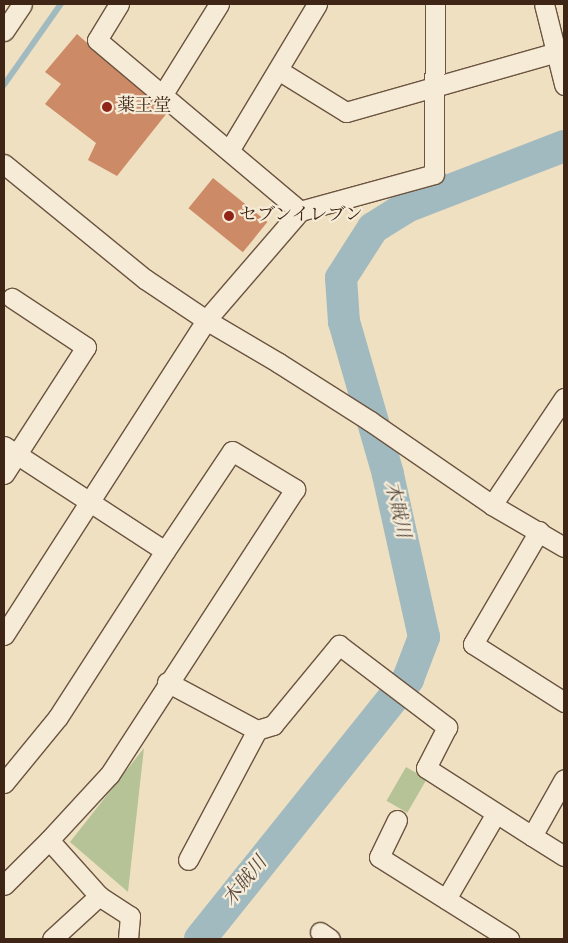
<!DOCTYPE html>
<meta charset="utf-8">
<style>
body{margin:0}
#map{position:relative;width:568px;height:943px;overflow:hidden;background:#f0e0c2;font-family:"Sorts Mill Goudy","Noto Serif JP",serif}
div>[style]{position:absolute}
.green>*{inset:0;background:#b6c396;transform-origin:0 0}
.stream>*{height:5.5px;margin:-2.75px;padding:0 2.75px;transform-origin:2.75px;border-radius:2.75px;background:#a1babf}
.river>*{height:32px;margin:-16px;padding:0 16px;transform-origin:16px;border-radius:16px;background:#a1babf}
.building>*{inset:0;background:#cd8a67;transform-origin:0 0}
.roads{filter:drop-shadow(1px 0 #6b5440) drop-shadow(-1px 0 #6b5440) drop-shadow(0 1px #6b5440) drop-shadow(0 -1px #6b5440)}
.minor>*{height:19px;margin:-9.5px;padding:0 9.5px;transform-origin:9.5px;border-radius:9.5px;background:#f5ebd7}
.dots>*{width:14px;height:14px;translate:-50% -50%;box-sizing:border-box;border:2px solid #f5ebd7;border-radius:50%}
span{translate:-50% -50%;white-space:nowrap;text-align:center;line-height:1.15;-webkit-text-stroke:4.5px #f5ebd7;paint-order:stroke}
.poi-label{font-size:18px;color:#3f2515}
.left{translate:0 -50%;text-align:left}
.water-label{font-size:19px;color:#584a40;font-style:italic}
.frame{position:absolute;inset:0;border:5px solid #3f2515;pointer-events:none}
</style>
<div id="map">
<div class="green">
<div style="clip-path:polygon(144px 748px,128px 892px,70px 842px)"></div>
<div style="left:406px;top:767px;width:24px;height:39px;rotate:30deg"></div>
</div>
<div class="stream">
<div style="left:4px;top:85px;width:99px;rotate:-54.9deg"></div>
</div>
<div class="river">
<div style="left:200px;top:939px;width:333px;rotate:-51.3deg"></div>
<div style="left:408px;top:679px;width:45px;rotate:-69.1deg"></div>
<div style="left:424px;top:637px;width:167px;rotate:-102.5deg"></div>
<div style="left:388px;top:474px;width:158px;rotate:-106.1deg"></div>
<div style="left:344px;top:322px;width:44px;rotate:-93.9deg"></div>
<div style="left:341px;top:278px;width:59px;rotate:-57.4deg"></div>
<div style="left:373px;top:228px;width:39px;rotate:-32deg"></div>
<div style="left:406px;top:207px;width:169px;rotate:-21.1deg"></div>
</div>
<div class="building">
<div style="clip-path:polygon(77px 34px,167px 113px,117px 176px,88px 160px,96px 143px,45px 104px,61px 84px,45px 72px)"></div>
<div style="left:213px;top:178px;width:70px;height:39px;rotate:39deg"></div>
</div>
<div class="roads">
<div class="minor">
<div style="left:119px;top:4px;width:42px;rotate:121.4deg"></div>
<div style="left:97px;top:40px;width:265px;rotate:40.1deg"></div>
<div style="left:4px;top:31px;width:32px;rotate:-56deg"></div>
<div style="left:556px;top:52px;width:34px;rotate:76deg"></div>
<div style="left:278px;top:70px;width:80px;rotate:31.7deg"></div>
<div style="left:346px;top:112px;width:218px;rotate:-15.9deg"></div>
<div style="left:556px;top:52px;width:49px;rotate:-104deg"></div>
<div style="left:163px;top:94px;width:106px;rotate:-58.1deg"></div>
<div style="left:230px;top:149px;width:169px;rotate:-59deg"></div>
<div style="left:4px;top:164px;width:182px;rotate:39.2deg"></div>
<div style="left:145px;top:279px;width:73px;rotate:33.9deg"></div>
<div style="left:206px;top:320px;width:85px;rotate:30.5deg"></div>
<div style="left:279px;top:363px;width:108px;rotate:32.5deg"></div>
<div style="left:370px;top:421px;width:148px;rotate:34.5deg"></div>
<div style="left:492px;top:505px;width:83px;rotate:30.3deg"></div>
<div style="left:4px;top:446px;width:192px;rotate:33.1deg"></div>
<div style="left:165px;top:551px;width:120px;rotate:-56.2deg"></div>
<div style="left:232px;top:451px;width:74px;rotate:31.1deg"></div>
<div style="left:295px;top:489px;width:341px;rotate:123deg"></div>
<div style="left:109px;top:775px;width:88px;rotate:132.7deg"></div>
<div style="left:49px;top:840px;width:75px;rotate:48.2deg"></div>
<div style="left:99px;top:896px;width:37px;rotate:33deg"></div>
<div style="left:130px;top:916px;width:23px;rotate:95deg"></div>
<div style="left:4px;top:474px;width:151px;rotate:-57.2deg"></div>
<div style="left:86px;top:347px;width:89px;rotate:-146.5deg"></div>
<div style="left:492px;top:505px;width:129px;rotate:-56.1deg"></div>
<div style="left:539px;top:531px;width:131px;rotate:120.3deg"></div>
<div style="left:473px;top:644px;width:108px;rotate:32.5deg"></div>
<div style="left:4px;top:635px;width:374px;rotate:-57.3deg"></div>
<div style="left:206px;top:320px;width:144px;rotate:-49.2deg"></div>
<div style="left:300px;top:211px;width:139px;rotate:-15.4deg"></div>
<div style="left:434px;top:174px;width:170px;rotate:-89.7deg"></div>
<div style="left:167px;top:682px;width:102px;rotate:28.1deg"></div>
<div style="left:257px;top:730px;width:147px;rotate:118deg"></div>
<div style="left:257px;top:730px;width:17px;rotate:-17deg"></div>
<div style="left:273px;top:725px;width:104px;rotate:-50.5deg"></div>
<div style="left:339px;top:645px;width:136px;rotate:37.2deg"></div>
<div style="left:447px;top:727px;width:46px;rotate:117.1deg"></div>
<div style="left:426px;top:768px;width:126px;rotate:32.7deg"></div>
<div style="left:532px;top:836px;width:65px;rotate:-60.7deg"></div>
<div style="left:4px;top:783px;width:85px;rotate:-50.7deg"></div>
<div style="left:58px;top:717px;width:197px;rotate:-57.2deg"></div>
<div style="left:397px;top:820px;width:41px;rotate:115.9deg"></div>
<div style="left:379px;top:857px;width:154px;rotate:32.2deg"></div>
<div style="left:532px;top:836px;width:38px;rotate:32deg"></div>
<div style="left:4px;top:885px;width:64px;rotate:-45deg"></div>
<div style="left:446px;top:899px;width:99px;rotate:-59.8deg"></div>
<div style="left:320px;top:932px;width:12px;rotate:35deg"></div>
<div style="left:52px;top:939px;width:64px;rotate:-42.5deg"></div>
</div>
</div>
<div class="dots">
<div style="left:107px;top:107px;background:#8f2418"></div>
<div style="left:229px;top:216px;background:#8f2418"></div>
</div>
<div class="poi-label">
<span class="left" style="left:117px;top:107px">薬王堂</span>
<span class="left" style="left:239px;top:216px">セブンイレブン</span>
</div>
<div class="water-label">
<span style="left:396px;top:510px;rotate:77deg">木賊川</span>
<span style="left:246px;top:882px;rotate:-51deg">木賊川</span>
</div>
<div class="frame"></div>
</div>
